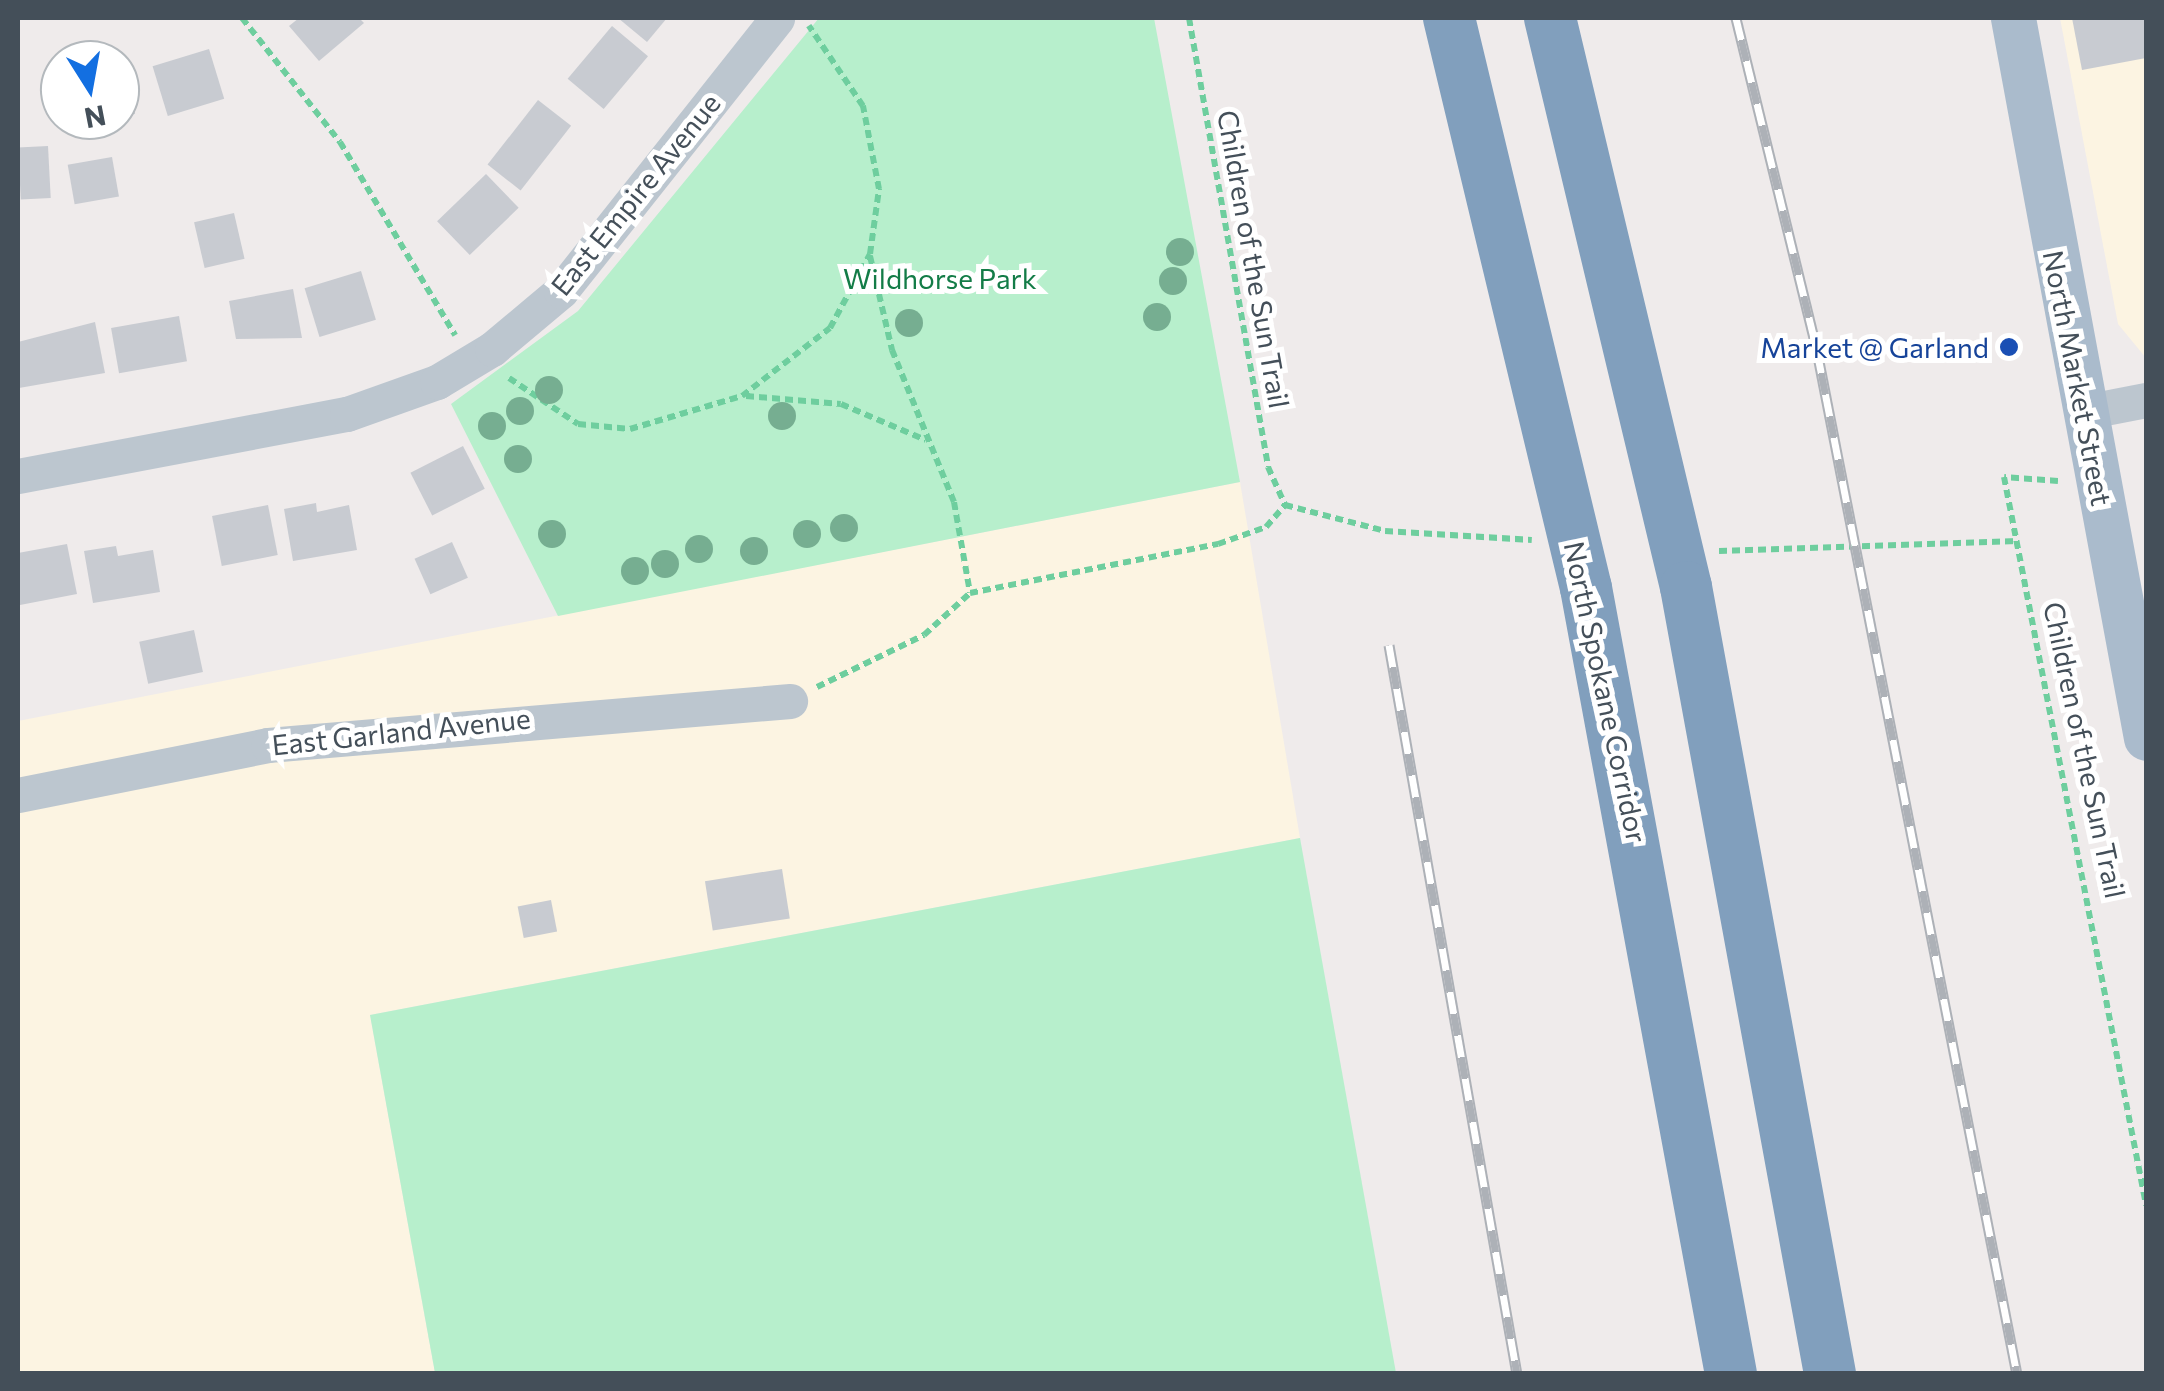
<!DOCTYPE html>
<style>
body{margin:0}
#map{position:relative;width:2164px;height:1391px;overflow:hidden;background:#efebeb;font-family:Commissioner,sans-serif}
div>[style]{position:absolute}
.commercial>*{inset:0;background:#fcf4e2}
.green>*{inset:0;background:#b7efcc}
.building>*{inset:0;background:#c8cbd1;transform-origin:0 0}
.path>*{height:6px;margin-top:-3px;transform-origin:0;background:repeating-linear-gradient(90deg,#6ece9e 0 8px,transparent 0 13px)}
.minor>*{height:35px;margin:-17.5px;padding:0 17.5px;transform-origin:17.5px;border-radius:17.5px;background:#bcc6cf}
.major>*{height:45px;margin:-22.5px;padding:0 22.5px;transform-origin:22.5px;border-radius:22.5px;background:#abc}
.highway>*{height:52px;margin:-26px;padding:0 26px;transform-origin:26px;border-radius:26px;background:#819fbd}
.rail>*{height:11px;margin-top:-5.5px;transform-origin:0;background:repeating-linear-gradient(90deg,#fff 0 22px,#adb1b7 0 44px);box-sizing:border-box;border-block:2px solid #adb1b7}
.trees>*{width:28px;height:28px;margin:-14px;border-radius:50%;background:#76ae91}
.dots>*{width:28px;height:28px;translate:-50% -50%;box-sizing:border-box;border:5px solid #fff;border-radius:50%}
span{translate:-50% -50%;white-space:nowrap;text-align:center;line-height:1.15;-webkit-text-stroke:10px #fff;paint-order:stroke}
.street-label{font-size:28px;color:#444f59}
.park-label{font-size:28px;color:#137c47}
.transit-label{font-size:28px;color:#164399}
.right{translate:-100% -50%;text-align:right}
.frame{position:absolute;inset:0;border:20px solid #444f59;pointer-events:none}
.north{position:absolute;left:40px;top:40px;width:100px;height:100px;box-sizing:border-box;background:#fff;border:2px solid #b4b9bd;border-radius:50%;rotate:169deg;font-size:28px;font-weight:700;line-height:40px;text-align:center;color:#444f59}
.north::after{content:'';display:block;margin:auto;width:35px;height:45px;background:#136fe1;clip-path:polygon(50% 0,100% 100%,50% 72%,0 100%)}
</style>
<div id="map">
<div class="commercial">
<div style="clip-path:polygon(2060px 18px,2146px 18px,2146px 358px,2118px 324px)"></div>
<div style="clip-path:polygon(1240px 482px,1300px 838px,370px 1015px,435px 1373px,18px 1374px,18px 721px)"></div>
</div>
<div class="green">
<div style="clip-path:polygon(819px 18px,1154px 18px,1240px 482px,558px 616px,451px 404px,578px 311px)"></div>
<div style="clip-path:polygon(1300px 838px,1396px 1373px,435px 1373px,370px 1015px)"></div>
</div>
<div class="building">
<div style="clip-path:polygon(299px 18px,359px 18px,364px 23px,319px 61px,289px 26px)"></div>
<div style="clip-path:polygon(618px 18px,667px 18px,647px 42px)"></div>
<div style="clip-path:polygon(2072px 18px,2146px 18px,2146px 58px,2082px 70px)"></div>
<div style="left:612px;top:26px;width:47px;height:69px;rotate:40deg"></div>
<div style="left:209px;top:49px;width:52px;height:59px;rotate:73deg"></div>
<div style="clip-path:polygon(129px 59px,135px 114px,120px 115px,120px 60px)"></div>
<div style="left:538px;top:100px;width:42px;height:82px;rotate:38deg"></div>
<div style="left:48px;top:146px;width:52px;height:30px;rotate:87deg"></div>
<div style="left:112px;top:157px;width:40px;height:45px;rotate:80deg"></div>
<div style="left:486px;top:174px;width:47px;height:68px;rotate:46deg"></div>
<div style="left:234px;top:213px;width:47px;height:41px;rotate:77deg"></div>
<div style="left:361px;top:271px;width:51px;height:59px;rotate:73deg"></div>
<div style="clip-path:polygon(293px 289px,302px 338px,236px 339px,229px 301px)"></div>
<div style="left:179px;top:316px;width:46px;height:69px;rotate:80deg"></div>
<div style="clip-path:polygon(95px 322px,105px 373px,19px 388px,18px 342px)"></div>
<div style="left:463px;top:446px;width:48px;height:59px;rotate:63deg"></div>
<div style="clip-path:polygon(316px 503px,317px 512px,349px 505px,357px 550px,293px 561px,284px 509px)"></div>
<div style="left:268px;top:505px;width:51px;height:57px;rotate:79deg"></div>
<div style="left:452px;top:542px;width:39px;height:41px;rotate:66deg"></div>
<div style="clip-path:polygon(67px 544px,77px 594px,20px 605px,18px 553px)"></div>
<div style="clip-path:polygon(116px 546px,118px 556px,153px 550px,160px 592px,93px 603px,84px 551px)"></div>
<div style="left:194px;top:630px;width:43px;height:56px;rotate:78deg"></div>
<div style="left:782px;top:869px;width:50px;height:78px;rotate:81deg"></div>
<div style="left:551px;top:900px;width:32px;height:34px;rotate:79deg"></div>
</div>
<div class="path">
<div style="left:242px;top:18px;width:158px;rotate:51.7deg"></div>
<div style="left:340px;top:142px;width:225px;rotate:59.2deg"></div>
<div style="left:1189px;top:18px;width:456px;rotate:80deg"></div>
<div style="left:1268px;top:467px;width:42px;rotate:65.9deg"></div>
<div style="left:1285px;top:505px;width:103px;rotate:14.6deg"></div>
<div style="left:1385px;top:531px;width:147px;rotate:3.5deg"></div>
<div style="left:870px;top:256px;width:97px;rotate:76.8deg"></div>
<div style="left:892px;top:350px;width:164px;rotate:67.8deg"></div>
<div style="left:954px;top:502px;width:92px;rotate:80deg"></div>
<div style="left:509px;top:378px;width:83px;rotate:33.7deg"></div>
<div style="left:578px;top:424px;width:52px;rotate:5.5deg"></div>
<div style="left:630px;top:429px;width:117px;rotate:-16.4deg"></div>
<div style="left:742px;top:396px;width:111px;rotate:-37.7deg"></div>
<div style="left:830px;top:328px;width:84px;rotate:-61.6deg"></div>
<div style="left:870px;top:254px;width:66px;rotate:-82.1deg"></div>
<div style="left:879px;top:189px;width:85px;rotate:-100.9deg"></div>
<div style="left:863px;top:106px;width:97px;rotate:-124deg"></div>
<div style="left:746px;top:396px;width:95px;rotate:4.8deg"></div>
<div style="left:841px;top:404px;width:92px;rotate:23deg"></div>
<div style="left:2058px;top:481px;width:54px;rotate:-175.8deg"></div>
<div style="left:2004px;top:477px;width:742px;rotate:78.96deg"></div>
<div style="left:1719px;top:551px;width:299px;rotate:-1.9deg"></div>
<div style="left:817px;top:687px;width:119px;rotate:-25.9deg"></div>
<div style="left:924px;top:635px;width:62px;rotate:-42.4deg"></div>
<div style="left:970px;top:593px;width:253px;rotate:-11.2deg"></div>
<div style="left:1218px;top:544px;width:51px;rotate:-19.5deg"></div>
<div style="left:1266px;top:527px;width:29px;rotate:-49deg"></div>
</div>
<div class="minor">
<div style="left:2084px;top:412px;width:63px;rotate:-11deg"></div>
<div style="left:18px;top:476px;width:335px;rotate:-10.7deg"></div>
<div style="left:347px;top:414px;width:96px;rotate:-19.6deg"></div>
<div style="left:437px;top:382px;width:64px;rotate:-31deg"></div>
<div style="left:492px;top:349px;width:90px;rotate:-40deg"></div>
<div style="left:561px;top:291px;width:348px;rotate:-51.6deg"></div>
<div style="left:18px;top:795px;width:255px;rotate:-11.3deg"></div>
<div style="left:268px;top:745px;width:524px;rotate:-4.82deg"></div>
</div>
<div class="major">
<div style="left:2013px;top:18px;width:732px;rotate:79.53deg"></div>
</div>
<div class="highway">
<div style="left:1449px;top:18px;width:586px;rotate:76.49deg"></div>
<div style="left:1586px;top:588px;width:799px;rotate:79.55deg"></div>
<div style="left:1550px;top:18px;width:585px;rotate:76.56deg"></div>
<div style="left:1686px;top:587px;width:800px;rotate:79.63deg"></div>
</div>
<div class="rail">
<div style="left:1736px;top:18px;width:343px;rotate:76.3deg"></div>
<div style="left:1817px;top:351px;width:1042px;rotate:78.94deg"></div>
<div style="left:1389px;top:645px;width:740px;rotate:80.04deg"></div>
</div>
<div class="trees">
<div style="left:1180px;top:252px"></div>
<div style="left:1173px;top:281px"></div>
<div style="left:1157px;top:317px"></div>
<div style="left:909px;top:323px"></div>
<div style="left:549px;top:390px"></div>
<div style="left:520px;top:411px"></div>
<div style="left:782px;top:416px"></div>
<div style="left:492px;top:426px"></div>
<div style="left:518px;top:459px"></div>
<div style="left:844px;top:528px"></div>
<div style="left:552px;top:534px"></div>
<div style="left:807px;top:534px"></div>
<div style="left:699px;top:549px"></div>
<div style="left:754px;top:551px"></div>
<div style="left:665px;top:564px"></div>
<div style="left:635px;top:571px"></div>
</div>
<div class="dots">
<div style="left:2009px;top:347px;background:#1a4fb4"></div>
</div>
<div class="street-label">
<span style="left:635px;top:194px;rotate:-51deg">East Empire Avenue</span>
<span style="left:1254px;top:259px;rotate:80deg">Children of the Sun Trail</span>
<span style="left:2078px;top:378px;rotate:79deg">North Market Street</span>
<span style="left:1606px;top:692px;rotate:78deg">North Spokane Corridor</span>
<span style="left:401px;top:731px;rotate:-6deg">East Garland Avenue</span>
<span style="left:2085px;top:750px;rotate:78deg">Children of the Sun Trail</span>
</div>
<div class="park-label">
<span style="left:940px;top:278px">Wildhorse Park</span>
</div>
<div class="transit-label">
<span class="right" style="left:1989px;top:347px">Market @ Garland</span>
</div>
<div class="frame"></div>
<div class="north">N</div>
</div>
